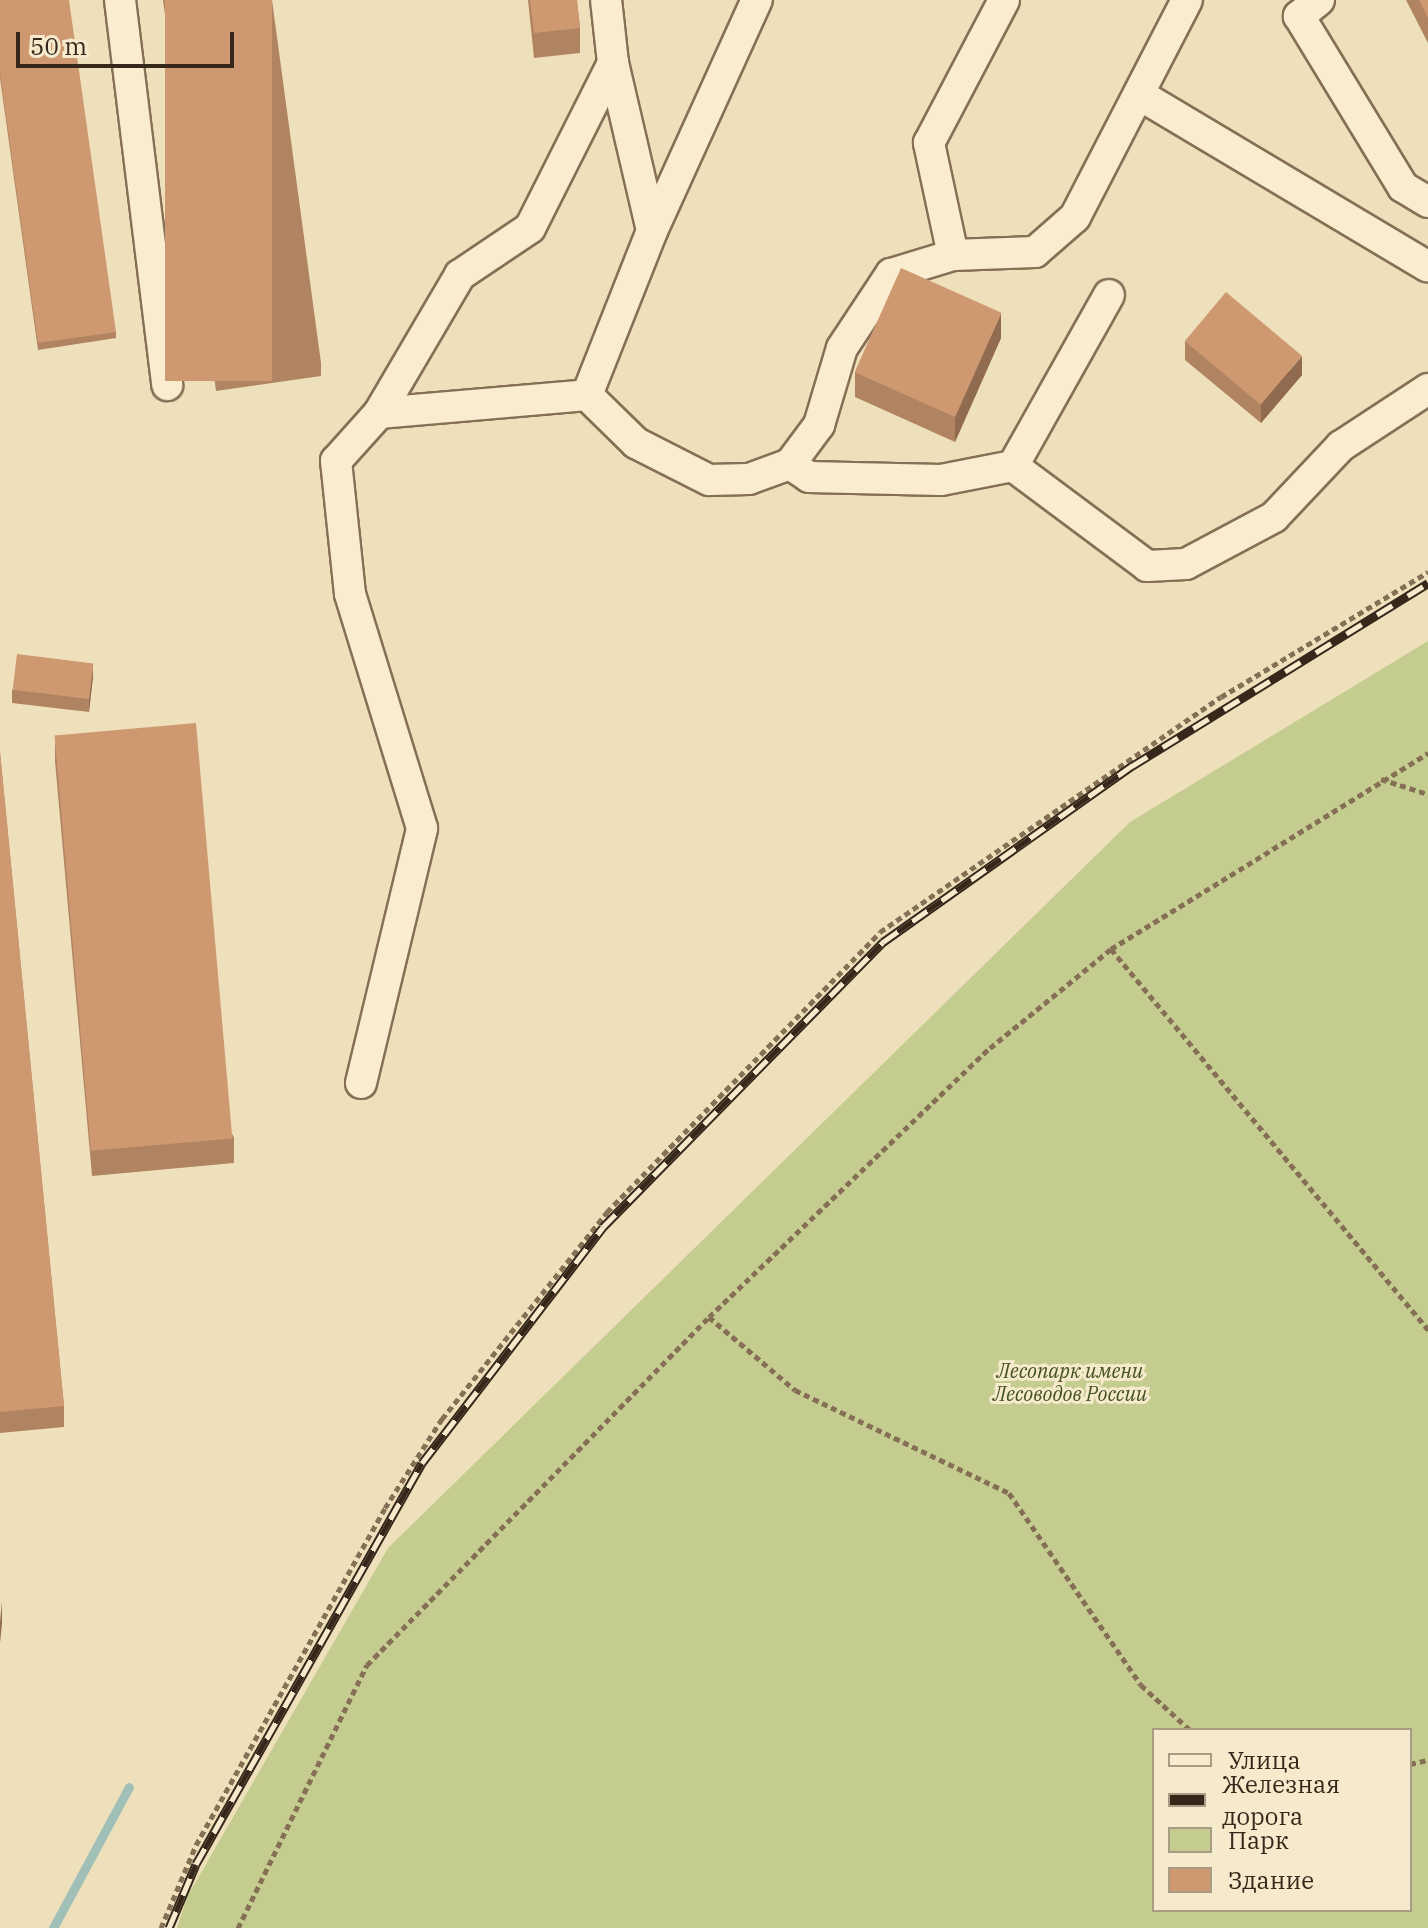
<!DOCTYPE html>
<meta charset="utf-8">
<style>
body{margin:0}
#map{position:relative;width:1428px;height:1928px;overflow:hidden;background:#efe0bc;font-family:"IBM Plex Serif",serif}
div>[style]{position:absolute}
.green>*{inset:0;background:#c5cc90}
.stream>*{height:9px;margin:-4.5px;padding:0 4.5px;transform-origin:4.5px;border-radius:4.5px;background:#a0bfb7}
.path>*{height:5px;margin-top:-2.5px;transform-origin:0;background:repeating-linear-gradient(90deg,#867055 0 6px,transparent 0 10px)}
.roads{filter:drop-shadow(2px 0 #867055) drop-shadow(-2px 0 #867055) drop-shadow(0 2px #867055) drop-shadow(0 -2px #867055)}
.minor>*{height:30px;margin:-15px;padding:0 15px;transform-origin:15px;border-radius:15px;background:#faedcf}
.rail>*{height:9px;margin-top:-4.5px;transform-origin:0;background:repeating-linear-gradient(90deg,#f6eacc 0 18px,#35281b 0 36px);box-sizing:border-box;border-block:2px solid #35281b}
.wall>*{inset:0;background:#b18461}
.shaded-wall>*{inset:0;background:#906b4f}
.building>*{inset:0;background:#ce9971;transform-origin:0 0}
span{translate:-50% -50%;white-space:nowrap;text-align:center;line-height:1.15;-webkit-text-stroke:6px #f6eacc;paint-order:stroke}
.park-label{font-size:20px;color:#455221;font-style:italic}
.legend{position:absolute;left:1152px;top:1728px;width:260px;height:184px;box-sizing:border-box;background:#f6eacc;border:2px solid #a99c85;margin:0;padding:10px 14px;list-style:none;font-size:24px;color:#35281b}
.legend li{display:flex;align-items:center;gap:16px;height:40px}
.legend b{width:40px;border:2px solid #a99c85}
.scale{position:absolute;left:16px;top:32px;width:218px;height:36px;box-sizing:border-box;border:4px solid #35281b;border-top:0;padding-left:10px;font-size:24px;line-height:28px;white-space:nowrap;color:#35281b;-webkit-text-stroke:6px #f6eacc;paint-order:stroke}
</style>
<div id="map">
<div class="green">
<div style="clip-path:polygon(evenodd,1428px 641px,1428px 1928px,177px 1928px,187px 1897px,388px 1548px,1130px 822px,1428px 641px,1410px 1730px,1410px 1910px,1154px 1910px,1154px 1730px,1410px 1730px)"></div>
</div>
<div class="stream">
<div style="left:53px;top:1928px;width:160px;rotate:-61.7deg"></div>
</div>
<div class="path">
<div style="left:1381px;top:779px;width:49px;rotate:17.7deg"></div>
<div style="left:1111px;top:949px;width:496px;rotate:50.2deg"></div>
<div style="left:709px;top:1317px;width:113px;rotate:40.3deg"></div>
<div style="left:795px;top:1390px;width:237px;rotate:25.7deg"></div>
<div style="left:1009px;top:1493px;width:233px;rotate:55.5deg"></div>
<div style="left:1141px;top:1685px;width:67px;rotate:42.6deg"></div>
<div style="left:1410px;top:1764px;width:18px;rotate:-13deg"></div>
<div style="left:161px;top:1928px;width:90px;rotate:-67.1deg"></div>
<div style="left:196px;top:1845px;width:386px;rotate:-60.7deg"></div>
<div style="left:385px;top:1508px;width:106px;rotate:-57.4deg"></div>
<div style="left:442px;top:1419px;width:265px;rotate:-51.4deg"></div>
<div style="left:607px;top:1212px;width:391px;rotate:-45.7deg"></div>
<div style="left:880px;top:932px;width:414px;rotate:-34.6deg"></div>
<div style="left:1221px;top:697px;width:242px;rotate:-31.1deg"></div>
<div style="left:238px;top:1928px;width:293px;rotate:-63.9deg"></div>
<div style="left:367px;top:1665px;width:488px;rotate:-45.5deg"></div>
<div style="left:709px;top:1317px;width:389px;rotate:-43.8deg"></div>
<div style="left:990px;top:1048px;width:156px;rotate:-39.3deg"></div>
<div style="left:1111px;top:949px;width:373px;rotate:-31.7deg"></div>
</div>
<div class="roads">
<div class="minor">
<div style="left:120px;top:0;width:388px;rotate:83deg"></div>
<div style="left:1319px;top:0;width:26px;rotate:141deg"></div>
<div style="left:1299px;top:16px;width:200px;rotate:58.7deg"></div>
<div style="left:1403px;top:187px;width:29px;rotate:31deg"></div>
<div style="left:613px;top:63px;width:172px;rotate:76.9deg"></div>
<div style="left:1140px;top:95px;width:335px;rotate:30.8deg"></div>
<div style="left:953px;top:255px;width:115px;rotate:-102.1deg"></div>
<div style="left:929px;top:143px;width:161px;rotate:-62.3deg"></div>
<div style="left:587px;top:395px;width:176px;rotate:-68.4deg"></div>
<div style="left:652px;top:231px;width:254px;rotate:-65.6deg"></div>
<div style="left:379px;top:413px;width:160px;rotate:-59.6deg"></div>
<div style="left:460px;top:275px;width:84px;rotate:-33.9deg"></div>
<div style="left:530px;top:228px;width:185px;rotate:-63.3deg"></div>
<div style="left:613px;top:63px;width:63px;rotate:-96.3deg"></div>
<div style="left:790px;top:464px;width:23px;rotate:34deg"></div>
<div style="left:809px;top:477px;width:132px;rotate:1.3deg"></div>
<div style="left:941px;top:480px;width:73px;rotate:-11deg"></div>
<div style="left:1013px;top:466px;width:167px;rotate:36.7deg"></div>
<div style="left:1147px;top:566px;width:39px;rotate:-3deg"></div>
<div style="left:1186px;top:564px;width:100px;rotate:-28.1deg"></div>
<div style="left:1274px;top:517px;width:98px;rotate:-46.7deg"></div>
<div style="left:1341px;top:446px;width:104px;rotate:-33.2deg"></div>
<div style="left:1013px;top:466px;width:196px;rotate:-60.7deg"></div>
<div style="left:361px;top:1083px;width:262px;rotate:-76.5deg"></div>
<div style="left:422px;top:828px;width:245px;rotate:-107.1deg"></div>
<div style="left:350px;top:594px;width:134px;rotate:-96deg"></div>
<div style="left:336px;top:461px;width:64px;rotate:-48.1deg"></div>
<div style="left:379px;top:413px;width:209px;rotate:-4.9deg"></div>
<div style="left:587px;top:395px;width:69px;rotate:44.4deg"></div>
<div style="left:636px;top:443px;width:82px;rotate:26.9deg"></div>
<div style="left:709px;top:480px;width:40px;rotate:-1.4deg"></div>
<div style="left:749px;top:479px;width:44px;rotate:-20.1deg"></div>
<div style="left:790px;top:464px;width:49px;rotate:-53.4deg"></div>
<div style="left:819px;top:425px;width:80px;rotate:-73.4deg"></div>
<div style="left:842px;top:348px;width:89px;rotate:-56.5deg"></div>
<div style="left:891px;top:274px;width:65px;rotate:-17deg"></div>
<div style="left:953px;top:255px;width:82px;rotate:-2.1deg"></div>
<div style="left:1035px;top:252px;width:53px;rotate:-41.2deg"></div>
<div style="left:1075px;top:217px;width:244px;rotate:-62.7deg"></div>
</div>
</div>
<div class="rail">
<div style="left:169px;top:1928px;width:69px;rotate:-67.1deg"></div>
<div style="left:196px;top:1864px;width:460px;rotate:-60.6deg"></div>
<div style="left:422px;top:1463px;width:297px;rotate:-52.5deg"></div>
<div style="left:603px;top:1227px;width:400px;rotate:-45.5deg"></div>
<div style="left:883px;top:942px;width:305px;rotate:-35.3deg"></div>
<div style="left:1132px;top:766px;width:348px;rotate:-31.7deg"></div>
</div>
<div class="wall">
<div style="clip-path:polygon(0 0,116px 332px,116px 338px,38px 350px,0 78px)"></div>
<div style="clip-path:polygon(163px 0,272px 0,321px 363px,321px 376px,216px 391px)"></div>
<div style="clip-path:polygon(528px 0,577px 0,580px 28px,580px 53px,534px 58px)"></div>
<div style="clip-path:polygon(1406px 0,1428px 0,1428px 43px)"></div>
<div style="clip-path:polygon(1001px 338px,955px 442px,855px 397px,855px 372px)"></div>
<div style="clip-path:polygon(1185px 341px,1302px 375px,1261px 423px,1185px 360px)"></div>
<div style="clip-path:polygon(93px 676px,89px 712px,12px 703px,12px 690px)"></div>
<div style="clip-path:polygon(55px 736px,234px 1138px,234px 1163px,92px 1176px,55px 761px)"></div>
<div style="clip-path:polygon(0 752px,64px 1406px,64px 1427px,0 1433px)"></div>
</div>
<div class="shaded-wall">
<div style="clip-path:polygon(1001px 313px,1001px 338px,955px 442px,955px 417px)"></div>
<div style="clip-path:polygon(1302px 356px,1302px 375px,1261px 423px,1261px 404px)"></div>
<div style="clip-path:polygon(93px 663px,93px 676px,89px 712px,89px 699px)"></div>
<div style="clip-path:polygon(2px 1602px,2px 1623px,0 1643px,0 1622px)"></div>
</div>
<div class="building">
<div style="clip-path:polygon(0 0,69px 0,116px 332px,38px 343px,0 72px)"></div>
<div style="left:165px;top:0;width:107px;height:381px"></div>
<div style="clip-path:polygon(530px 0,577px 0,580px 28px,534px 33px)"></div>
<div style="clip-path:polygon(1419px 0,1428px 0,1428px 18px)"></div>
<div style="left:901px;top:268px;width:110px;height:114px;rotate:24deg"></div>
<div style="left:1226px;top:292px;width:99px;height:64px;rotate:40deg"></div>
<div style="left:17px;top:654px;width:77px;height:36px;rotate:7deg"></div>
<div style="left:196px;top:723px;width:417px;height:142px;rotate:85deg"></div>
<div style="clip-path:polygon(0 752px,64px 1406px,0 1412px)"></div>
</div>
<div class="park-label">
<span style="left:1070px;top:1382px">Лесопарк имени<br>Лесоводов России</span>
</div>
<ul class="legend">
<li><b style="height:10px;background:#faedcf"></b>Улица</li>
<li><b style="height:10px;background:#35281b"></b>Железная дорога</li>
<li><b style="height:22px;background:#c5cc90"></b>Парк</li>
<li><b style="height:22px;background:#ce9971"></b>Здание</li>
</ul>
<div class="scale">50 m</div>
</div>
